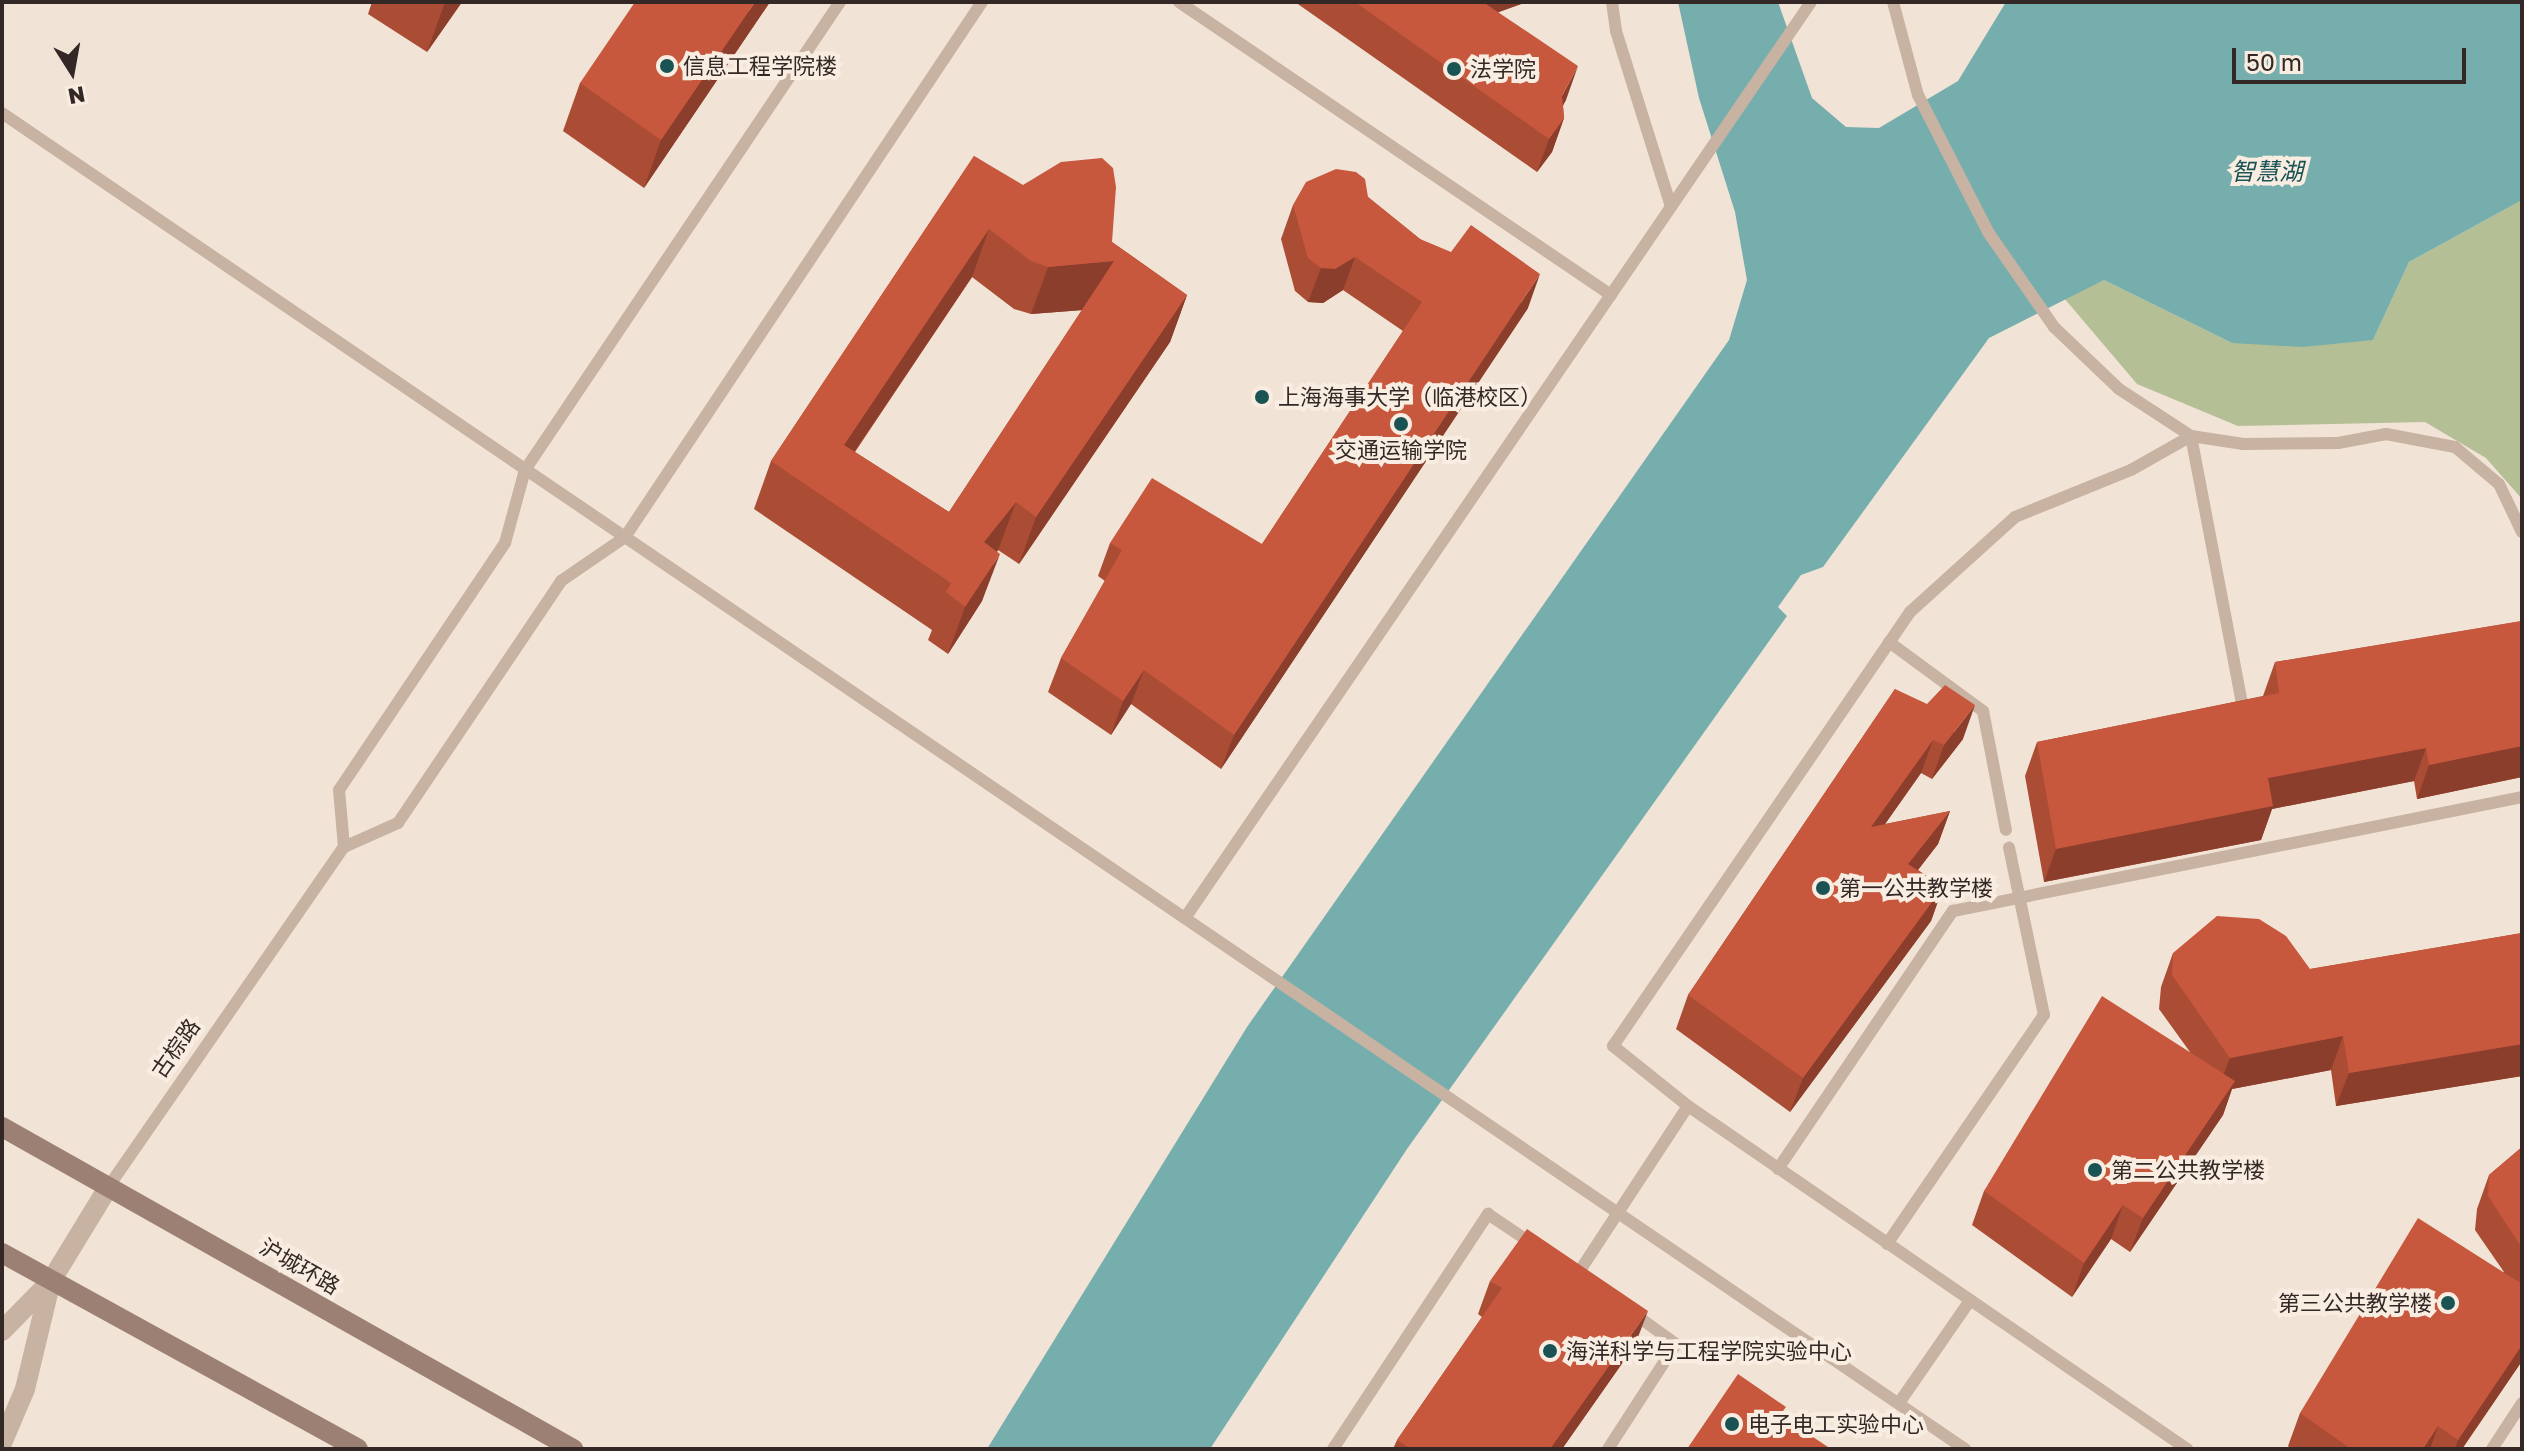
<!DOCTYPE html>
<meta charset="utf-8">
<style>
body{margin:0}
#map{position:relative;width:2524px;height:1451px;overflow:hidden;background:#f1e3d6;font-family:"Golos Text","Noto Sans SC",sans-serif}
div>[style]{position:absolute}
.green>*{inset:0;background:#b4bf96}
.water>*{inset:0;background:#75aead}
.service>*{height:12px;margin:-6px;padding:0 6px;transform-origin:6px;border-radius:6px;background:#c8b2a2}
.tertiary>*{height:20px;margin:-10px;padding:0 10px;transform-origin:10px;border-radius:10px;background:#c8b2a2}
.secondary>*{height:20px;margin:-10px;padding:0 10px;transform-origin:10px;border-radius:10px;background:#9c8074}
.wall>*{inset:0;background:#ab4c34}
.shaded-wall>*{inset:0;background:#8b3e2b}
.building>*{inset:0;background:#c7583d}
.dots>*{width:22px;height:22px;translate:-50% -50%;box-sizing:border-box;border:4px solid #f9ede2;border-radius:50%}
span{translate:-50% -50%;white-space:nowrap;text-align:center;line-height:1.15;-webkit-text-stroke:8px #f9ede2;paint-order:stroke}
.poi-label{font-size:22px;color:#332825}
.left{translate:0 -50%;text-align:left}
.right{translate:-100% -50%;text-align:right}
.street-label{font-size:22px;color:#332825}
.water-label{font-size:24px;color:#1a5354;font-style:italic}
.frame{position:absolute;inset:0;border:4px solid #332825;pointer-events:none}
.north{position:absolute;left:32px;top:32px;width:80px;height:80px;-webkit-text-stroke:6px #f9ede2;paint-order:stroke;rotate:169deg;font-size:22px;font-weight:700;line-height:32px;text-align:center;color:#332825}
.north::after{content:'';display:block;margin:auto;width:28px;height:36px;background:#332825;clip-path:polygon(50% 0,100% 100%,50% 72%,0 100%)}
.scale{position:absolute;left:2232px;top:48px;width:234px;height:36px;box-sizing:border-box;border:4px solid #332825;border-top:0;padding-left:10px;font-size:24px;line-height:28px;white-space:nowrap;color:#332825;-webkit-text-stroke:6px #f9ede2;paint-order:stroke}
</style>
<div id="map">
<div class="green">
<div style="clip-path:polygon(2522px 200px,2522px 499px,2486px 458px,2425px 422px,2238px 426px,2137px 384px,2064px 298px,2104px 280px,2232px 343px,2373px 340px,2409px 262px)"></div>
</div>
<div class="water">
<div style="clip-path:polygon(1678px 2px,1778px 2px,1812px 98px,1846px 127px,1879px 128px,1958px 81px,2006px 2px,2522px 2px,2522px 200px,2409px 262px,2373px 340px,2303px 347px,2232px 343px,2104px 280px,1989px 338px,1823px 567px,1801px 575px,1778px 607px,1787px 616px,1407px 1149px,1210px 1449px,987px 1449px,1247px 1027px,1729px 340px,1747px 280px,1735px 212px,1699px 98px)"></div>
</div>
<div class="service">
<div style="left:1179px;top:2px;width:522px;rotate:34.15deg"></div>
<div style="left:1612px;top:2px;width:29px;rotate:82deg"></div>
<div style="left:1616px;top:31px;width:183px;rotate:72.6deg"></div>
<div style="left:1893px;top:2px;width:96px;rotate:75deg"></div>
<div style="left:1918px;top:95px;width:154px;rotate:62.9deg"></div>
<div style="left:1988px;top:232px;width:116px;rotate:55.2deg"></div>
<div style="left:2054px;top:327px;width:90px;rotate:43.6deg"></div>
<div style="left:2119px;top:389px;width:86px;rotate:33.1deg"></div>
<div style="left:2191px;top:436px;width:53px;rotate:8.7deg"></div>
<div style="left:2243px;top:444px;width:95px;rotate:-0.6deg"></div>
<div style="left:2338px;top:443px;width:49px;rotate:-10.6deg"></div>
<div style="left:2386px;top:434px;width:70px;rotate:10.7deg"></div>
<div style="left:2455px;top:447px;width:57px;rotate:40.1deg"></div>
<div style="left:2499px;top:484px;width:53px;rotate:64.4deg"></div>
<div style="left:2px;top:113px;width:2375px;rotate:34.24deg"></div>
<div style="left:1889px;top:642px;width:117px;rotate:36.3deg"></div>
<div style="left:1983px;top:711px;width:121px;rotate:79.1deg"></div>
<div style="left:344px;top:847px;width:59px;rotate:-24deg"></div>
<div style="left:398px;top:823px;width:292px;rotate:-56deg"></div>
<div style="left:561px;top:581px;width:78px;rotate:-34.5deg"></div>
<div style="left:625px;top:537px;width:643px;rotate:-56.29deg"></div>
<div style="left:344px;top:847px;width:57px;rotate:-95deg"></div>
<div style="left:339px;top:790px;width:298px;rotate:-56.1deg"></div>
<div style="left:505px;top:543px;width:76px;rotate:-74.7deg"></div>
<div style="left:525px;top:470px;width:564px;rotate:-56.06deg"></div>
<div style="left:1185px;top:918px;width:1109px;rotate:-55.65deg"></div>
<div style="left:1688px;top:1106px;width:96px;rotate:-141.3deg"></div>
<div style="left:1613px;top:1046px;width:526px;rotate:-55.61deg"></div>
<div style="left:1910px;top:612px;width:142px;rotate:-42.1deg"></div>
<div style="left:2015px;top:517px;width:125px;rotate:-22.1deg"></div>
<div style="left:2131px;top:470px;width:69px;rotate:-29.5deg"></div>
<div style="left:2191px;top:436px;width:278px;rotate:79.2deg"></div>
<div style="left:1778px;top:1169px;width:312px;rotate:-55.9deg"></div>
<div style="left:1953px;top:911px;width:580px;rotate:-11.33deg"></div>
<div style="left:109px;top:1186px;width:412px;rotate:-55.3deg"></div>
<div style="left:1887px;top:1244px;width:278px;rotate:-55.6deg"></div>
<div style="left:2044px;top:1015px;width:171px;rotate:-101.8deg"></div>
<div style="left:1572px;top:1272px;width:6px;rotate:31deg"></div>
<div style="left:1577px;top:1275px;width:202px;rotate:-56.7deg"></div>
<div style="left:1688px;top:1106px;width:606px;rotate:34.5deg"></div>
<div style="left:1899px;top:1403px;width:123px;rotate:-55.3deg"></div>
<div style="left:1333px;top:1449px;width:282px;rotate:-56.6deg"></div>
<div style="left:1488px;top:1214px;width:55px;rotate:34deg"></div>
<div style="left:1608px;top:1449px;width:125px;rotate:-57.1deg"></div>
<div style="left:1676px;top:1344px;width:53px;rotate:-144.2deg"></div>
<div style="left:2492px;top:1449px;width:55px;rotate:-56.9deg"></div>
</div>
<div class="tertiary">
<div style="left:2px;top:1331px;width:70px;rotate:-45.6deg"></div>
<div style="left:51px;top:1281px;width:111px;rotate:-58.6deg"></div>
<div style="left:2px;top:1443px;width:59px;rotate:-66.9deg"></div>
<div style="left:25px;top:1389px;width:111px;rotate:-76.5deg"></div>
</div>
<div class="secondary">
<div style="left:2px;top:1127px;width:656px;rotate:29.42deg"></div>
<div style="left:2px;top:1253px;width:406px;rotate:28.8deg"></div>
</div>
<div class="wall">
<div style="clip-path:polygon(372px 2px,462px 2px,427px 52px,368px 14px)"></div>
<div style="clip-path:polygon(770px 2px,644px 188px,563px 131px,580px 83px)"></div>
<div style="clip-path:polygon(1295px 2px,1527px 2px,1498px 12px,1566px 100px,1563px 105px,1564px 118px,1552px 152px,1537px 172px)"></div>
<div style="clip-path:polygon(evenodd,974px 156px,1112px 242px,1187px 295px,1170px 342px,1019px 564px,998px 550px,997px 552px,982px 601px,948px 654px,928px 640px,932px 630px,754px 509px,771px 461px,974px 156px,972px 277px,1014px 309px,1031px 314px,1082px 310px,949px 512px,855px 452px,972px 277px)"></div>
<div style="clip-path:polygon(1368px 197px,1420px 239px,1528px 308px,1221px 769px,1131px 704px,1111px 735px,1048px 692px,1061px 658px,1105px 581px,1098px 576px,1110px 543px,1262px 544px,1403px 331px,1343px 290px,1323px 303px,1308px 302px,1295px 291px,1281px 239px,1293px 205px)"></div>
<div style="clip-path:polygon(2522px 621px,2522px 777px,2417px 799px,2414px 781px,2272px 809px,2261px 840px,2044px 882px,2025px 776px,2037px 742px,2263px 696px,2275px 662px)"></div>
<div style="clip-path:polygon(1895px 689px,1963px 739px,1932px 779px,1921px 773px,1885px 824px,1950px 811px,1938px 844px,1918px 870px,1943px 887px,1931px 921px,1790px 1112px,1676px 1029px,1688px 995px)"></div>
<div style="clip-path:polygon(2522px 933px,2522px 1076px,2336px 1106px,2331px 1070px,2232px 1089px,2223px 1115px,2130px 1252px,2111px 1239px,2072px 1297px,1972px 1225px,1984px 1191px,2190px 1052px,2159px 1009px,2161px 987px,2173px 953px,2310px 969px)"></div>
<div style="clip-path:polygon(2522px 1147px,2522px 1361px,2462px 1449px,2291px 1449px,2288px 1446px,2300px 1413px,2504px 1272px,2475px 1230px,2477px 1209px,2489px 1175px)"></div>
<div style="clip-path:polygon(1490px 1281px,1635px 1345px,1562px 1449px,1393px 1449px,1397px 1440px,1482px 1317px,1478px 1314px)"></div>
</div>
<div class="shaded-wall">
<div style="clip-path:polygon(446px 2px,462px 2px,427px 52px,444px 5px)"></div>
<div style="clip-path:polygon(755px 2px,770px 2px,644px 188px,661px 140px)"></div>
<div style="clip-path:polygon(1467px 2px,1527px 2px,1458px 27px)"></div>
<div style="clip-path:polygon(1578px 66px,1566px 100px,1550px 130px,1562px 96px)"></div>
<div style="clip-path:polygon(1564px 118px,1552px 152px,1537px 172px,1549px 139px)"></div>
<div style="clip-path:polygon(989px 229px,972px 277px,827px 492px,844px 445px)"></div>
<div style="clip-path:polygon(1355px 257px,1343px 290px,1323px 303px,1308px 302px,1321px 268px)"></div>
<div style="clip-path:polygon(1114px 261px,1097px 309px,1031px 314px,1048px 267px)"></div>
<div style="clip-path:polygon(1540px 274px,1528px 308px,1221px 769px,1234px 735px)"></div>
<div style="clip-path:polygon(1187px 295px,1170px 342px,1019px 564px,1036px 517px)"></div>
<div style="clip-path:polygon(1016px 502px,998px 550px,966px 590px,984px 542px)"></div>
<div style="clip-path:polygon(1000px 554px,982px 601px,948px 654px,965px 607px)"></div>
<div style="clip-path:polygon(1144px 670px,1131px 704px,1111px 735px,1123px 701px)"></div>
<div style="clip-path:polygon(1975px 705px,1963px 739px,1932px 779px,1944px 745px)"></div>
<div style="clip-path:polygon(1933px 740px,1921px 773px,1859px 861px,1871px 827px)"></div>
<div style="clip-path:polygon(2522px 746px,2522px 777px,2417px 799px,2429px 765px)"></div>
<div style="clip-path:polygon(2426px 748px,2414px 781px,2272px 809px,2261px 840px,2044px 882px,2056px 849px,2268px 778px)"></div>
<div style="clip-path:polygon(1950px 811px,1938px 844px,1896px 898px,1908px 864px)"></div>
<div style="clip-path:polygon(1943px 887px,1931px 921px,1790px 1112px,1803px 1078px)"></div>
<div style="clip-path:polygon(2343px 1036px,2331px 1070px,2232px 1089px,2223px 1115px,2130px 1252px,2143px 1218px,2217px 1091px,2230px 1058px)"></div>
<div style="clip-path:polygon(2522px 1044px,2522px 1076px,2336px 1106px,2349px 1073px)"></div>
<div style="clip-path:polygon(2123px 1205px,2111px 1239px,2072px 1297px,2084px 1263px)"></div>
<div style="clip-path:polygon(1648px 1311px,1635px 1345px,1562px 1449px,1550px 1449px)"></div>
<div style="clip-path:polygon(2522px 1345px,2522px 1361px,2462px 1449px,2455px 1449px,2458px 1440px)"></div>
<div style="clip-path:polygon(2438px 1426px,2430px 1449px,2423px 1449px)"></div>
</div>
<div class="building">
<div style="clip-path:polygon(635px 2px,755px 2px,661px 140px,580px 83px)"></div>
<div style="clip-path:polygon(1355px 2px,1483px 2px,1578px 66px,1562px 96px,1564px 118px,1549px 139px)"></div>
<div style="clip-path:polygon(evenodd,974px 156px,1023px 185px,1061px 162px,1102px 158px,1113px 168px,1116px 187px,1112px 242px,1187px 295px,1036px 517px,1016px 502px,984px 542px,1000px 554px,965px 607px,946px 592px,951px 583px,771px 461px,974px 156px,989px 229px,1031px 261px,1048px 267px,1114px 261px,949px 512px,844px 445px,989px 229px)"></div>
<div style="clip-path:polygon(1336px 169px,1356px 172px,1365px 179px,1368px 197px,1420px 239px,1451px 252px,1471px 225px,1540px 274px,1234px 735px,1144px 670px,1123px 701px,1061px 658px,1122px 550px,1110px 543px,1152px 478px,1262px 544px,1422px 302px,1355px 257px,1335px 269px,1321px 268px,1308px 258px,1293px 205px,1306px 182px)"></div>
<div style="clip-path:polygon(2522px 621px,2522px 746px,2429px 765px,2426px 748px,2268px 778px,2273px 806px,2056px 849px,2037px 742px,2279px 693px,2275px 662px)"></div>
<div style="clip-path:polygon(1945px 685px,1975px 705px,1944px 745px,1933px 740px,1871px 827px,1950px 811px,1908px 864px,1943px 887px,1803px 1078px,1688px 995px,1895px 689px,1927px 704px)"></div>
<div style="clip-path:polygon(2217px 916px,2259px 919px,2286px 936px,2310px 969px,2522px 933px,2522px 1044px,2349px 1073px,2343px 1036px,2230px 1058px,2172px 975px,2173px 953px)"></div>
<div style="clip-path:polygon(2102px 996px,2235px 1081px,2143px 1218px,2123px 1205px,2084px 1263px,1984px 1191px)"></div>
<div style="clip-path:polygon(2522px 1147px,2522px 1248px,2488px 1196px,2489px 1175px)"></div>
<div style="clip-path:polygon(2418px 1218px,2522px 1284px,2522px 1345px,2458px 1440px,2438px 1426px,2423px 1449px,2351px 1449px,2300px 1413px)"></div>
<div style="clip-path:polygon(1527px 1229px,1648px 1311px,1550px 1449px,1411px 1449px,1397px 1440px,1502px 1288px,1490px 1281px)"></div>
<div style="clip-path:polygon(1738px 1374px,1786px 1407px,1780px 1415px,1831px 1449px,1687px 1449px)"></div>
</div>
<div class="dots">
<div style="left:667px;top:66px;background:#1a5354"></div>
<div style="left:1454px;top:69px;background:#1a5354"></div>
<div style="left:1262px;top:397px;background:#1a5354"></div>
<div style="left:1401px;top:424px;background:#1a5354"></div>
<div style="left:1823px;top:888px;background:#1a5354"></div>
<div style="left:2095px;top:1170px;background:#1a5354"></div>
<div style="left:2448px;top:1303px;background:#1a5354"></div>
<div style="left:1550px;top:1351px;background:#1a5354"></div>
<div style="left:1732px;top:1424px;background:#1a5354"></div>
</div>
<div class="poi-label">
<span class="left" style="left:683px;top:66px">信息工程学院楼</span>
<span class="left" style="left:1470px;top:69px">法学院</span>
<span class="left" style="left:1278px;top:397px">上海海事大学（临港校区）</span>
<span style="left:1401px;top:450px">交通运输学院</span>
<span class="left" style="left:1839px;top:888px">第一公共教学楼</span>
<span class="left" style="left:2111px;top:1170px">第二公共教学楼</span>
<span class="right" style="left:2432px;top:1303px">第三公共教学楼</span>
<span class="left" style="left:1566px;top:1351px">海洋科学与工程学院实验中心</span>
<span class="left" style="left:1748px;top:1424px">电子电工实验中心</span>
</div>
<div class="street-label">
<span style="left:175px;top:1048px;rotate:-55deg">古棕路</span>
<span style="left:300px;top:1266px;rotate:30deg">沪城环路</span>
</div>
<div class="water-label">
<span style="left:2267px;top:171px">智慧湖</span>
</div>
<div class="frame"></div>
<div class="north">N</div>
<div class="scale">50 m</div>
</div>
